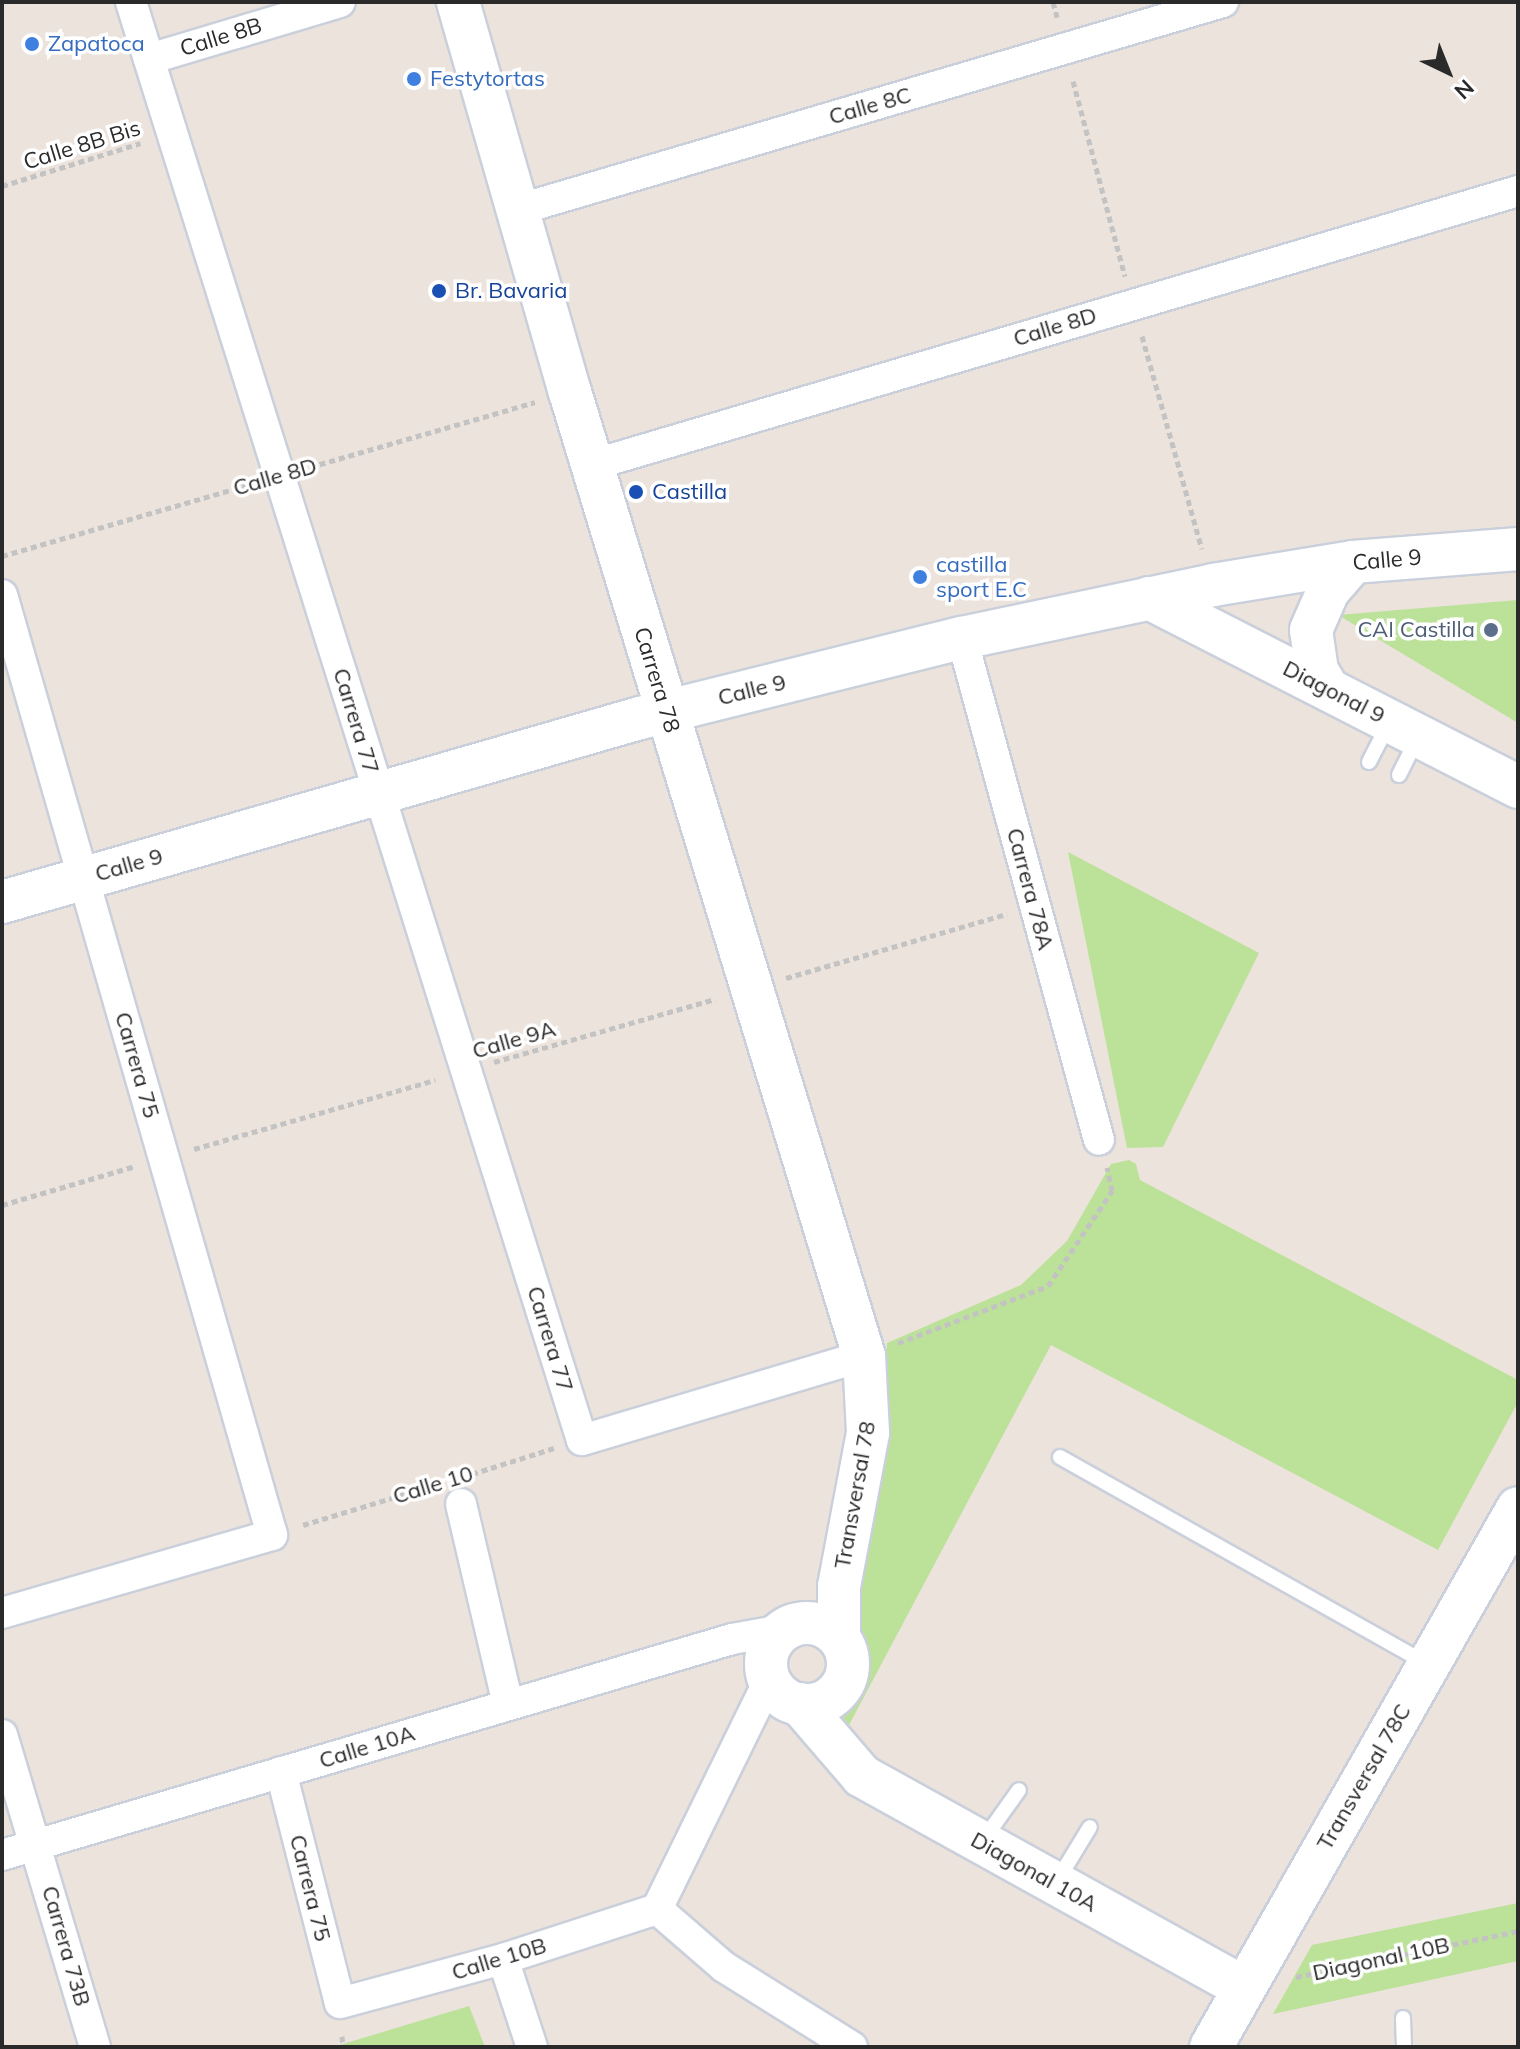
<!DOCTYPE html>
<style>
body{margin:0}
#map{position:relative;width:1520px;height:2049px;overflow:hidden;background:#ece3dc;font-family:Mulish,sans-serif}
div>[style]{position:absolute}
.green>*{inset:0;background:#bce199}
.path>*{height:5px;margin-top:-2.5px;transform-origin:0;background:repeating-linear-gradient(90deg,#c3c3c3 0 6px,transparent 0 10px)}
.roads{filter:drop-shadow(2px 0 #cad0db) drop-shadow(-2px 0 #cad0db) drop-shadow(0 2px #cad0db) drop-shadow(0 -2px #cad0db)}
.lane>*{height:14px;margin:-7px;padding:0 7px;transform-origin:7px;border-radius:7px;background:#fff}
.street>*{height:30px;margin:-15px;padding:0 15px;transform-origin:15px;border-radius:15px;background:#fff}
.secondary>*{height:42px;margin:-21px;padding:0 21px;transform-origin:21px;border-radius:21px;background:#fff}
.secondary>.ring{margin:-21px;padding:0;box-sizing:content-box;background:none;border:42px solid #fff;border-radius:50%}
.dots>*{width:22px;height:22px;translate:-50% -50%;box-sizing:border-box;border:4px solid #fff;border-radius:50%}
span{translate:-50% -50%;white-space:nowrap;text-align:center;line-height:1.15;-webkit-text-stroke:7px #fff;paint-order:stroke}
.street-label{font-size:22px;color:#2a2a2a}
.shop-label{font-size:22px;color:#366cbe}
.left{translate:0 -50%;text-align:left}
.transit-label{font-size:22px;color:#164399}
.service-label{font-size:22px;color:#4e5e75}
.right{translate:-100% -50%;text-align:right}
.frame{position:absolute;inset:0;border:4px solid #2a2a2a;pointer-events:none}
.north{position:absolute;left:1408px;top:32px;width:80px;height:80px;-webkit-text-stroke:6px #fff;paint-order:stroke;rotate:137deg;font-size:22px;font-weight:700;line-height:32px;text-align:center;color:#2a2a2a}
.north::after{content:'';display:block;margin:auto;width:28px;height:36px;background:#2a2a2a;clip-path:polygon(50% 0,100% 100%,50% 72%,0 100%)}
</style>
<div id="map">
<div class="green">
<div style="clip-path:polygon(1518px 600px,1518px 723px,1338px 615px)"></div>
<div style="clip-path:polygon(1068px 852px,1259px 953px,1163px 1147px,1127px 1148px)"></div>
<div style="clip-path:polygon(1129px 1160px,1136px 1164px,1140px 1180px,1518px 1380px,1518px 1402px,1438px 1550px,1051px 1345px,849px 1725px,845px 1723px,839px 1707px,885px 1429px,887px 1343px,1021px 1285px,1067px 1241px,1111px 1164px)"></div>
<div style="clip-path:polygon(1518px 1903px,1518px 1961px,1273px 2014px,1312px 1945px)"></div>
<div style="clip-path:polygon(469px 2006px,485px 2047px,333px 2047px)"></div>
</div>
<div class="path">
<div style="left:1053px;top:2px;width:16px;rotate:75deg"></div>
<div style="left:1073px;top:81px;width:202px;rotate:75.1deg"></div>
<div style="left:2px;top:186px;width:145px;rotate:-17.2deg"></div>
<div style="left:1142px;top:336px;width:221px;rotate:74.3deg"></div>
<div style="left:310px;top:467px;width:234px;rotate:-16.1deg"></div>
<div style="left:2px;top:556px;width:259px;rotate:-16.1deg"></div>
<div style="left:786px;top:978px;width:230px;rotate:-16.2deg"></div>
<div style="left:494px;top:1062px;width:230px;rotate:-15.9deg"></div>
<div style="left:194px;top:1149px;width:251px;rotate:-16deg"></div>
<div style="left:2px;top:1205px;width:139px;rotate:-16.3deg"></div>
<div style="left:898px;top:1343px;width:160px;rotate:-20.8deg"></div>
<div style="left:1048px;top:1286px;width:115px;rotate:-56deg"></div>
<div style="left:1112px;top:1191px;width:24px;rotate:-102deg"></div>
<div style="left:472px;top:1474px;width:86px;rotate:-17.6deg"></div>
<div style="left:303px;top:1525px;width:138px;rotate:-16.9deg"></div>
<div style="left:1296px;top:1977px;width:227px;rotate:-11.7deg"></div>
<div style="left:342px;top:2036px;width:11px;rotate:85deg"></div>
</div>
<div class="roads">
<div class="lane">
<div style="left:1369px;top:762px;width:42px;rotate:-62.8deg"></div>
<div style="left:1399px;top:775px;width:40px;rotate:-63.4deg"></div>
<div style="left:1060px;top:1457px;width:419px;rotate:29.4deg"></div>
<div style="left:984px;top:1839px;width:60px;rotate:-54.5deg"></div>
<div style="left:1057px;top:1881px;width:63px;rotate:-58.6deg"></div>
<div style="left:1403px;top:2018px;width:29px;rotate:88deg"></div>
</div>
<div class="street">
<div style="left:131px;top:2px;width:1507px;rotate:72.59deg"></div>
<div style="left:582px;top:1440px;width:294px;rotate:-16.6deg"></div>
<div style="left:149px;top:59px;width:199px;rotate:-16.6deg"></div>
<div style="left:517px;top:210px;width:736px;rotate:-16.42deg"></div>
<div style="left:592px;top:465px;width:966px;rotate:-16.48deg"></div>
<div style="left:2px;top:595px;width:978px;rotate:73.97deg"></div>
<div style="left:272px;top:1535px;width:281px;rotate:163.9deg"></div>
<div style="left:962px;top:638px;width:520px;rotate:74.74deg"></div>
<div style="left:461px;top:1504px;width:206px;rotate:76.8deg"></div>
<div style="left:2px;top:1735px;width:326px;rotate:73.4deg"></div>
<div style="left:281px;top:1772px;width:238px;rotate:75.7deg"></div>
<div style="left:340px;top:2003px;width:169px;rotate:-15.1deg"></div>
<div style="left:503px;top:1959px;width:162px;rotate:-18deg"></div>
<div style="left:2px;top:1855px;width:761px;rotate:-16.48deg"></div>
<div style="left:732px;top:1639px;width:51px;rotate:-10.2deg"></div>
<div style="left:657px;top:1909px;width:255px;rotate:-63.9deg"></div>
<div style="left:657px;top:1909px;width:89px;rotate:40.9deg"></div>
<div style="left:724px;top:1967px;width:151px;rotate:32deg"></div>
<div style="left:503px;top:1959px;width:93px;rotate:71.8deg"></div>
</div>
<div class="secondary">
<div style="left:458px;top:2px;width:406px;rotate:74deg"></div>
<div style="left:570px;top:392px;width:1008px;rotate:73.04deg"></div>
<div style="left:864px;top:1356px;width:77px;rotate:87deg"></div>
<div style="left:868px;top:1433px;width:156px;rotate:100.7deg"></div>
<div style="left:839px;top:1586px;width:51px;rotate:90deg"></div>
<div style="left:1149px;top:598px;width:415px;rotate:27.1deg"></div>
<div style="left:1328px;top:689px;width:21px;rotate:-121deg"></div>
<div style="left:1317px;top:671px;width:41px;rotate:-98.3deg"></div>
<div style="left:1311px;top:630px;width:43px;rotate:-66.4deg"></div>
<div style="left:1328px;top:591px;width:38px;rotate:-49deg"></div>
<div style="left:2px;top:902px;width:664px;rotate:-16.09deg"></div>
<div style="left:640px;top:718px;width:332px;rotate:-14deg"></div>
<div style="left:962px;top:638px;width:257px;rotate:-11.9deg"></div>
<div style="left:1213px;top:585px;width:142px;rotate:-9.3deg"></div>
<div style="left:1353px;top:562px;width:166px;rotate:-4.5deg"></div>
<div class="ring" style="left:766px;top:1623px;width:40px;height:40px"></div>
<div style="left:800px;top:1704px;width:95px;rotate:49.3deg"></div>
<div style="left:862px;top:1776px;width:437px;rotate:29deg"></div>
<div style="left:1211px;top:2047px;width:620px;rotate:-60.34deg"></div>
</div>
</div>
<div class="dots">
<div style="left:32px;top:44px;background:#3f7fe0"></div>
<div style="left:414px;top:79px;background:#3f7fe0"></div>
<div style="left:439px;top:291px;background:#1a4fb4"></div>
<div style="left:636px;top:492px;background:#1a4fb4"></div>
<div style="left:920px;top:577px;background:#3f7fe0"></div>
<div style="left:1491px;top:630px;background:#5c6f8a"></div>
</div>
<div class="street-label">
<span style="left:221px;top:37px;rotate:-17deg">Calle 8B</span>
<span style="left:870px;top:106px;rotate:-16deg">Calle 8C</span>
<span style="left:82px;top:145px;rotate:-17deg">Calle 8B Bis</span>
<span style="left:1055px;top:327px;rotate:-17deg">Calle 8D</span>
<span style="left:275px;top:477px;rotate:-16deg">Calle 8D</span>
<span style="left:1387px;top:560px;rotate:-5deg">Calle 9</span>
<span style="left:657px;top:680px;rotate:73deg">Carrera 78</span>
<span style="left:752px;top:690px;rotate:-14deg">Calle 9</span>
<span style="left:1334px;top:692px;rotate:27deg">Diagonal 9</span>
<span style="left:356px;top:721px;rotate:73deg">Carrera 77</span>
<span style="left:129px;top:865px;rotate:-16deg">Calle 9</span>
<span style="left:1030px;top:889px;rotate:75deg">Carrera 78A</span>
<span style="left:514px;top:1040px;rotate:-16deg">Calle 9A</span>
<span style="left:137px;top:1065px;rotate:74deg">Carrera 75</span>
<span style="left:550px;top:1339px;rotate:73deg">Carrera 77</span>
<span style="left:433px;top:1485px;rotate:-17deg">Calle 10</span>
<span style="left:855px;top:1495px;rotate:-80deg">Transversal 78</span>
<span style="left:367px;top:1747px;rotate:-17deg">Calle 10A</span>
<span style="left:1364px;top:1777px;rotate:-60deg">Transversal 78C</span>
<span style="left:1034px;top:1872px;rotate:29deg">Diagonal 10A</span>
<span style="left:310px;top:1888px;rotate:76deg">Carrera 75</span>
<span style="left:66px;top:1946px;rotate:74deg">Carrera 73B</span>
<span style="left:499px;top:1959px;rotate:-17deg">Calle 10B</span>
<span style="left:1381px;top:1959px;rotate:-12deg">Diagonal 10B</span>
</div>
<div class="shop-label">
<span class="left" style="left:48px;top:44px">Zapatoca</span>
<span class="left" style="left:430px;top:79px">Festytortas</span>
<span class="left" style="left:936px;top:577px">castilla<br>sport E.C</span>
</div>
<div class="transit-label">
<span class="left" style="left:455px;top:291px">Br. Bavaria</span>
<span class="left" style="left:652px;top:492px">Castilla</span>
</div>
<div class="service-label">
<span class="right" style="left:1475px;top:630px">CAI Castilla</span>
</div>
<div class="frame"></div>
<div class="north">N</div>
</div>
